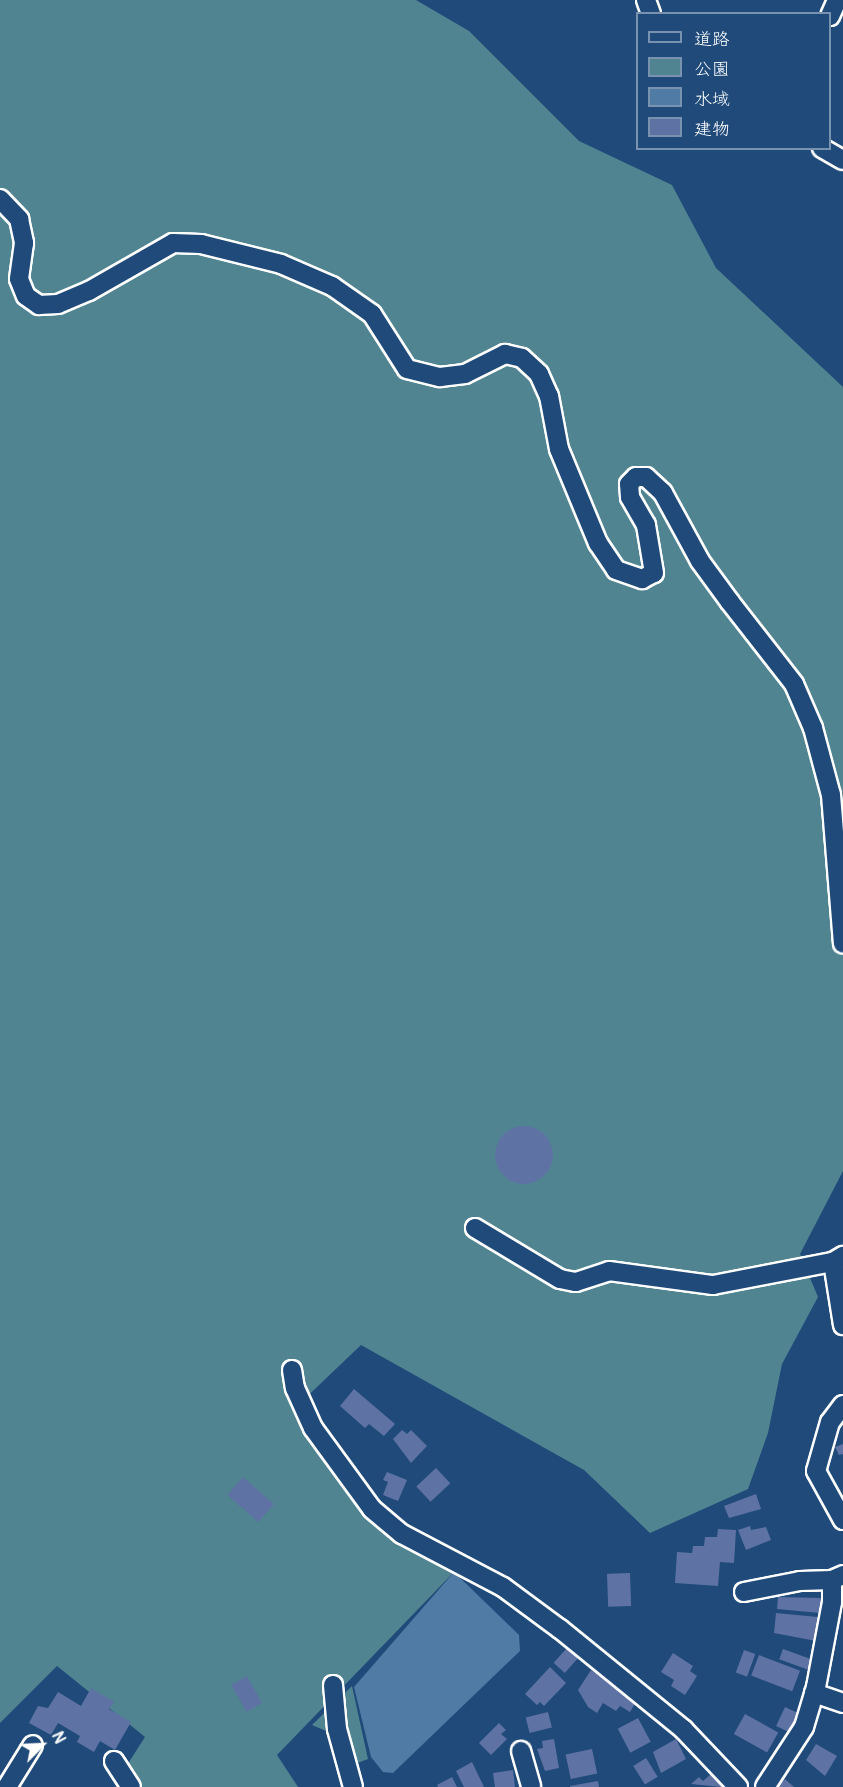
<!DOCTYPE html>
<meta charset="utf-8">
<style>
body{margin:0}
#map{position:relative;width:843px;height:1787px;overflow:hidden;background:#1f4a7a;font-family:Pangolin,"Klee One",sans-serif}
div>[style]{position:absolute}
.green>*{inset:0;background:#508491}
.water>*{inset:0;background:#507ba5}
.building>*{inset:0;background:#5e73a3;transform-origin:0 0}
.round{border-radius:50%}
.roads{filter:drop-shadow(2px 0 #fff) drop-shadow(-2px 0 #fff) drop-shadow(0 2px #fff) drop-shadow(0 -2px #fff)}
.minor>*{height:18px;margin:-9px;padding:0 9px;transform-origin:9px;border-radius:9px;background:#1f4a7a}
span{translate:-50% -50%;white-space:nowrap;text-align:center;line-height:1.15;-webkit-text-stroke:4.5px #1f4a7a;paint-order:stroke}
.legend{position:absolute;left:636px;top:12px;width:195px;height:138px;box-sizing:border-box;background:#1f4a7a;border:2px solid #7992af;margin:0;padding:8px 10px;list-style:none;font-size:18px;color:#fff}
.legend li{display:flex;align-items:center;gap:12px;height:30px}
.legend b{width:30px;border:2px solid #7992af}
.north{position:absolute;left:12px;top:1715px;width:60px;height:60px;-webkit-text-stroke:4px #1f4a7a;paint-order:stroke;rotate:66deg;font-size:16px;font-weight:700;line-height:24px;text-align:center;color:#fff}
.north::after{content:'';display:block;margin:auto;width:21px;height:27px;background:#fff;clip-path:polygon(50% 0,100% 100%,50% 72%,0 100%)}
</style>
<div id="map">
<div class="green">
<div style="clip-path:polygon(0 0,416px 0,469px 31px,579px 141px,672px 185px,716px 268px,843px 387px,843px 1171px,800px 1254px,818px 1297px,782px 1364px,768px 1433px,748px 1489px,650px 1533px,584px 1470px,361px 1345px,295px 1408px,380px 1515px,454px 1572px,277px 1755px,298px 1787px,129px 1787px,122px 1773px,145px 1737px,57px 1666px,0 1723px)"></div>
<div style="clip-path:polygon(352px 1686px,368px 1759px,347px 1767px,326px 1731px,312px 1725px)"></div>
</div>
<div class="water">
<div style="clip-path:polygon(454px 1572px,519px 1635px,520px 1651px,393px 1773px,383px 1772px,371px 1757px,354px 1687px)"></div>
</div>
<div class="building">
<div class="round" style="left:495px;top:1126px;width:58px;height:58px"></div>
<div style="clip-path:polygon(354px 1389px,395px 1424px,384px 1436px,369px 1424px,365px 1428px,340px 1406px)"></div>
<div style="clip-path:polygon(402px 1430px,407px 1434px,411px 1430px,427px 1446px,411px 1463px,393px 1439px)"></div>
<div style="clip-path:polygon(843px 1444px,843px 1454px,839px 1455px,835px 1447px)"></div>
<div style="left:436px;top:1468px;width:21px;height:27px;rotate:47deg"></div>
<div style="clip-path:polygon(387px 1472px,407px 1480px,398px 1501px,383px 1495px,388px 1482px,383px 1480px)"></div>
<div style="left:243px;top:1477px;width:41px;height:24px;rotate:41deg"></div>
<div style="clip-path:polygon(756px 1494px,761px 1509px,729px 1518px,724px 1506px)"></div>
<div style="clip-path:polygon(750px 1526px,751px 1530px,766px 1527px,771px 1540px,746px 1550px,738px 1530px)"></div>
<div style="clip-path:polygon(718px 1529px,736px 1530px,734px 1563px,720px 1562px,718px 1586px,675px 1583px,677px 1552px,692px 1553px,693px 1546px,704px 1546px,705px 1537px,717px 1537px)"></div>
<div style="left:630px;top:1573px;width:33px;height:23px;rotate:88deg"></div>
<div style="clip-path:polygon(778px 1597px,822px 1598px,820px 1613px,777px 1609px)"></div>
<div style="clip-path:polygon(776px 1613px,818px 1617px,816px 1641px,774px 1633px)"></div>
<div style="left:567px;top:1648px;width:15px;height:20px;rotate:42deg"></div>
<div style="left:783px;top:1649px;width:33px;height:11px;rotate:20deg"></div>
<div style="left:744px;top:1650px;width:12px;height:24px;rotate:20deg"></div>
<div style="clip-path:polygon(673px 1653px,693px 1666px,690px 1671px,697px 1676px,685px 1695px,671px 1686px,674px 1680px,661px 1672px)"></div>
<div style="left:759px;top:1655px;width:44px;height:22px;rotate:21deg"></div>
<div style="clip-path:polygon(550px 1667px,566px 1683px,544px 1706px,540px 1702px,537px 1705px,525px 1694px)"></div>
<div style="clip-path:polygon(591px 1670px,637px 1700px,630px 1712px,620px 1706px,616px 1711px,603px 1703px,597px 1713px,588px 1707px,578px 1690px)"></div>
<div style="left:247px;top:1676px;width:31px;height:18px;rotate:61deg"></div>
<div style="clip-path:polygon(91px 1688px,114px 1702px,109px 1709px,131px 1722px,115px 1750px,100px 1741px,94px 1752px,77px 1742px,80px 1736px,58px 1723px,51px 1735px,29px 1723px,38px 1706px,48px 1708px,58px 1692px,81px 1706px)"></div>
<div style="left:785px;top:1707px;width:17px;height:21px;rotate:25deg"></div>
<div style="left:548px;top:1712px;width:16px;height:23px;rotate:76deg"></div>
<div style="left:745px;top:1714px;width:38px;height:23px;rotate:29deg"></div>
<div style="left:638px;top:1718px;width:27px;height:23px;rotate:62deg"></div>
<div style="clip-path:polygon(499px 1723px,506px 1730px,501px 1734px,507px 1739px,491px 1755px,479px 1743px)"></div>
<div style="clip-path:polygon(554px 1739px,559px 1768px,545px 1771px,537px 1749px,543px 1748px,542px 1741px)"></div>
<div style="clip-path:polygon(676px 1739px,686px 1759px,661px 1773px,653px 1752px)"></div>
<div style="clip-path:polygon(816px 1744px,837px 1756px,825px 1776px,806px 1760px)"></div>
<div style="left:592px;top:1749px;width:25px;height:27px;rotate:78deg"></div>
<div style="left:646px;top:1758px;width:22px;height:15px;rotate:58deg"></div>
<div style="clip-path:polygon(472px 1762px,484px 1787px,464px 1787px,456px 1771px)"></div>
<div style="clip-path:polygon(513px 1770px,515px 1787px,495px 1787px,493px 1773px)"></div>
<div style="clip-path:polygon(711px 1774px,722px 1787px,691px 1784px,699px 1777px,703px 1781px)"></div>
<div style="clip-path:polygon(452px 1777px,457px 1787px,438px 1787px,437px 1785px)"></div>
<div style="clip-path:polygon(785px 1779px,794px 1787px,778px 1787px)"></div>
<div style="clip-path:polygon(598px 1781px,599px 1787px,570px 1787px,570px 1786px)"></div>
</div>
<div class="roads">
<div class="minor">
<div style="left:646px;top:0;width:15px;rotate:70deg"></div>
<div style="left:830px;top:16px;width:17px;rotate:-66deg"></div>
<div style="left:822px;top:148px;width:24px;rotate:30deg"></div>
<div style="left:0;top:199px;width:28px;rotate:46deg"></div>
<div style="left:19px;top:219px;width:25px;rotate:78deg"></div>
<div style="left:24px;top:243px;width:36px;rotate:98deg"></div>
<div style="left:19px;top:279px;width:18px;rotate:68deg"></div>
<div style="left:26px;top:296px;width:16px;rotate:35deg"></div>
<div style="left:39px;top:305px;width:19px;rotate:-3deg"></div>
<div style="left:58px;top:304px;width:34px;rotate:-23deg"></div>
<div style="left:89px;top:291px;width:97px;rotate:-29.7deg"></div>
<div style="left:173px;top:243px;width:28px;rotate:2deg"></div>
<div style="left:201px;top:244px;width:82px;rotate:14deg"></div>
<div style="left:281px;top:264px;width:56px;rotate:23.3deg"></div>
<div style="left:332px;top:286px;width:49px;rotate:35deg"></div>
<div style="left:372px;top:314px;width:65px;rotate:57.5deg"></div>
<div style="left:407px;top:369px;width:34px;rotate:14deg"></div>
<div style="left:440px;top:377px;width:25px;rotate:-7deg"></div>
<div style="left:465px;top:374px;width:45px;rotate:-26.6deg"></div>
<div style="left:505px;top:354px;width:17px;rotate:13deg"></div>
<div style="left:522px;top:358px;width:23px;rotate:43deg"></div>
<div style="left:539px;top:374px;width:24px;rotate:66deg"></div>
<div style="left:549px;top:396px;width:54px;rotate:79.3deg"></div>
<div style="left:559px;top:449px;width:102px;rotate:67.5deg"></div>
<div style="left:598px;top:543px;width:32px;rotate:56deg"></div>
<div style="left:616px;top:570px;width:28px;rotate:19deg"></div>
<div style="left:642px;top:579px;width:13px;rotate:-27deg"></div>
<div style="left:654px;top:573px;width:49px;rotate:-99.5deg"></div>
<div style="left:646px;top:525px;width:32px;rotate:-120deg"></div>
<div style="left:630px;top:497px;width:13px;rotate:-94deg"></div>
<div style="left:629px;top:484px;width:10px;rotate:-45deg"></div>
<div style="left:636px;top:477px;width:10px"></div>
<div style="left:646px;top:477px;width:23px;rotate:43deg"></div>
<div style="left:663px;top:493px;width:77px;rotate:61.4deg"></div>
<div style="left:700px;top:561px;width:51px;rotate:53.8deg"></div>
<div style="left:730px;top:602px;width:104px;rotate:52deg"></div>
<div style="left:794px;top:684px;width:48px;rotate:66.6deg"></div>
<div style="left:813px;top:728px;width:69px;rotate:75deg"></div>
<div style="left:831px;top:795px;width:149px;rotate:85.4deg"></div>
<div style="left:475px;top:1228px;width:99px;rotate:31deg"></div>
<div style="left:560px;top:1279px;width:16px;rotate:11deg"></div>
<div style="left:576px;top:1282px;width:35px;rotate:-18deg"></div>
<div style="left:609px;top:1271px;width:105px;rotate:7.7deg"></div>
<div style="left:713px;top:1285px;width:122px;rotate:-10.9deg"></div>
<div style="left:833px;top:1262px;width:12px;rotate:-31deg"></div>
<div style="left:833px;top:1262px;width:64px;rotate:81deg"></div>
<div style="left:292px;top:1370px;width:18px;rotate:81deg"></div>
<div style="left:295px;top:1388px;width:44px;rotate:65.8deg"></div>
<div style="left:313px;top:1428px;width:100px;rotate:53.9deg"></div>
<div style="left:372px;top:1509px;width:39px;rotate:40deg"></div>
<div style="left:402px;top:1534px;width:114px;rotate:27.7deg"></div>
<div style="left:503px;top:1587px;width:71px;rotate:36.4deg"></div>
<div style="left:560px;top:1629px;width:159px;rotate:39.1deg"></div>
<div style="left:683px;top:1729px;width:80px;rotate:46.5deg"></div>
<div style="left:843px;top:1405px;width:21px;rotate:127deg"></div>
<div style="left:830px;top:1422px;width:51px;rotate:105.9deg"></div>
<div style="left:816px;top:1471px;width:56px;rotate:61.1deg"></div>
<div style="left:744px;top:1592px;width:57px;rotate:-11.1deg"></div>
<div style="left:800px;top:1581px;width:32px;rotate:-2deg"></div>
<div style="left:333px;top:1685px;width:44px;rotate:84.8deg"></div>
<div style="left:337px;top:1729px;width:60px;rotate:74.6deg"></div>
<div style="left:814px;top:1693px;width:31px;rotate:19deg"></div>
<div style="left:521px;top:1751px;width:37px;rotate:74deg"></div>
<div style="left:114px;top:1761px;width:31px;rotate:57deg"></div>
<div style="left:7px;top:1787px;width:49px;rotate:-58.2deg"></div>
<div style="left:765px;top:1787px;width:72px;rotate:-57deg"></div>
<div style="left:804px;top:1727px;width:42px;rotate:-73.3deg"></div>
<div style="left:816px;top:1687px;width:86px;rotate:-79.3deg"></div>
<div style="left:832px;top:1602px;width:22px;rotate:-90deg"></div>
<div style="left:832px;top:1580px;width:12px;rotate:-24deg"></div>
</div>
</div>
<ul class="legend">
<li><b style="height:8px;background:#1f4a7a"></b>道路</li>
<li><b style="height:16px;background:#508491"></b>公園</li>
<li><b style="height:16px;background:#507ba5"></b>水域</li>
<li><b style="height:16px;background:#5e73a3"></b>建物</li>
</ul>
<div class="north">N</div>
</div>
